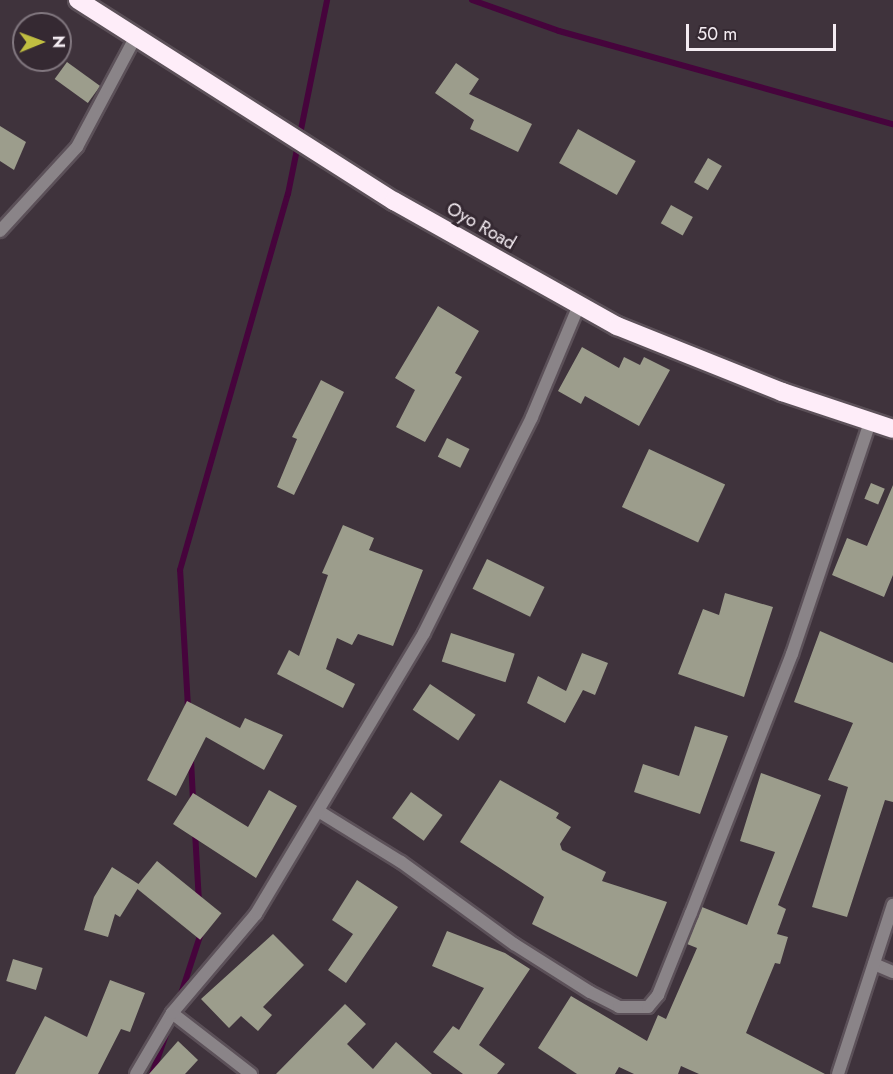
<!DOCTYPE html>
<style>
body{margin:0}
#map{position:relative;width:893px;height:1074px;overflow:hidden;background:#3f333c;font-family:Jost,sans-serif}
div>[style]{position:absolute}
.stream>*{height:6px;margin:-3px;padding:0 3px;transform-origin:3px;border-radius:3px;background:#46043c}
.building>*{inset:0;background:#9c9d8c;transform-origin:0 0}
.roads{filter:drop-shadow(2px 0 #5c5159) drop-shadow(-2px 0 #5c5159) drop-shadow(0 2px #5c5159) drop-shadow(0 -2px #5c5159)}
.street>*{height:12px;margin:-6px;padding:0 6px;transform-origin:6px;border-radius:6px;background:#8a8488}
.highway>*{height:18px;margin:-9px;padding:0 9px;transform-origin:9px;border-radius:9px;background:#feedf9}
span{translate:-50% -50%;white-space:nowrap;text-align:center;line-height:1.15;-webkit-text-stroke:6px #352932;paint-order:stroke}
.street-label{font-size:18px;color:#f4ecf2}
.north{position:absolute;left:12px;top:12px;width:60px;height:60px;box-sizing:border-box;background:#352932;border:2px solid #81777f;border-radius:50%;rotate:89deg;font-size:16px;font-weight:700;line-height:24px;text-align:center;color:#f4ecf2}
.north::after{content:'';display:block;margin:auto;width:21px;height:27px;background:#c0be41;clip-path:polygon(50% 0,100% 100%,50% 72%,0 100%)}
.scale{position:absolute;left:686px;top:24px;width:150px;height:27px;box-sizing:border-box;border:3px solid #f4ecf2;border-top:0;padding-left:8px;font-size:18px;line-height:21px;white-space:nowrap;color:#f4ecf2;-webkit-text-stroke:4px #352932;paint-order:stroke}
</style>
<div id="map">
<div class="stream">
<div style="left:472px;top:0;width:92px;rotate:19.6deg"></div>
<div style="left:559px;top:31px;width:347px;rotate:15.6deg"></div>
<div style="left:188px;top:707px;width:137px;rotate:-93.3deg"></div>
<div style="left:180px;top:570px;width:391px;rotate:-74deg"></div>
<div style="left:288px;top:194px;width:198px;rotate:-78.6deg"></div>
<div style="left:191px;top:760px;width:40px;rotate:87.1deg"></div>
<div style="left:195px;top:831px;width:71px;rotate:86.8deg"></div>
<div style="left:179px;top:1000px;width:71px;rotate:-71.8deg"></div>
<div style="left:152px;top:1074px;width:48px;rotate:-70.4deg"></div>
</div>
<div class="building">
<div style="left:67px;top:62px;width:41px;height:21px;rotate:36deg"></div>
<div style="clip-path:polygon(456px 63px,479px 79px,469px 94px,532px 124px,518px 152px,470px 129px,474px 120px,435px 93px)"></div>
<div style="clip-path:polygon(0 126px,26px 142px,14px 170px,0 161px)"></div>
<div style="left:578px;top:129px;width:66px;height:39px;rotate:29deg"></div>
<div style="left:708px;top:158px;width:16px;height:28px;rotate:30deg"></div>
<div style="left:671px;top:205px;width:25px;height:21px;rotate:29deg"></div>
<div style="clip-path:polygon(438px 306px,479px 331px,455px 373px,462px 377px,425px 442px,396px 427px,415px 390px,395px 378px)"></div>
<div style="clip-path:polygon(582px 347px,619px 368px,624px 357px,640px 365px,644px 357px,670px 370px,639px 426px,585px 396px,581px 404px,558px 391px)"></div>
<div style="clip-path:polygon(321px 380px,344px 392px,294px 495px,277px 487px,297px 439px,292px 437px)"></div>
<div style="left:447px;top:438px;width:25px;height:21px;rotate:26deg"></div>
<div style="left:649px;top:449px;width:84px;height:64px;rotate:25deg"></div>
<div style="left:871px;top:483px;width:15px;height:17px;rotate:23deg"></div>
<div style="clip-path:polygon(893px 485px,893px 575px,884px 597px,832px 575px,847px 538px,867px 546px)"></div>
<div style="clip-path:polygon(343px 525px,374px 538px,369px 550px,423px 570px,393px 646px,358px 634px,352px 645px,337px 638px,326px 669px,355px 684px,343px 708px,277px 674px,289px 650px,299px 656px,328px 575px,322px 573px)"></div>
<div style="left:487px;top:559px;width:64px;height:33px;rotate:26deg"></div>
<div style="clip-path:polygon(725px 593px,773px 607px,744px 697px,678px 674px,703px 609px,719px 615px)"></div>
<div style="clip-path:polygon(820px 631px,893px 663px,893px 802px,885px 800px,847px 917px,812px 907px,848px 787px,828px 780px,853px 723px,794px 702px)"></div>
<div style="left:451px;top:633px;width:67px;height:30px;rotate:18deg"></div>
<div style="clip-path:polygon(582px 653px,608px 663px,595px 695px,583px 690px,565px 723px,527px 703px,538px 676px,566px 691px)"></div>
<div style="left:430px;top:684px;width:55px;height:31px;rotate:34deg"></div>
<div style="clip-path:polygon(187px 701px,240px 728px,245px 718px,283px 735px,264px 770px,206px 737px,176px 796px,147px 780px)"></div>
<div style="clip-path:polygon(695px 726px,728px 736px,700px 814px,634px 792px,643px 764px,679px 776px)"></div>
<div style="clip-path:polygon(761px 773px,821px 795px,778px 905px,786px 909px,777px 934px,788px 937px,780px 964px,775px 963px,746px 1033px,825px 1074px,699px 1074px,681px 1066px,678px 1074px,634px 1074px,619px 1067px,615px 1074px,577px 1074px,538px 1048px,571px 996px,647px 1041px,658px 1015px,666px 1019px,697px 948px,687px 944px,702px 907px,747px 925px,775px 852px,740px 841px)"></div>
<div style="clip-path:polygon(500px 780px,559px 813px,556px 818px,571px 827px,560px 844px,562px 850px,606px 872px,602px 881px,667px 902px,637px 977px,532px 924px,544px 897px,460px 842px)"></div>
<div style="clip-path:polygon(269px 790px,297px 806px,256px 878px,173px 824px,193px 793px,248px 827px)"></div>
<div style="left:411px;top:792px;width:39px;height:32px;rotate:36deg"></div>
<div style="left:157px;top:861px;width:83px;height:34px;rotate:39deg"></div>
<div style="clip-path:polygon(112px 867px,140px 885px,120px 917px,115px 914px,108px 937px,84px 930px,94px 897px)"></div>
<div style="clip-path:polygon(357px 880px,398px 907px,346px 983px,328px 970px,353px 934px,332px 920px)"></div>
<div style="clip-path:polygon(447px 931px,505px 953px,530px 969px,479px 1045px,505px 1064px,497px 1074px,463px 1074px,433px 1052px,453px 1026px,459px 1030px,484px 988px,432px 966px)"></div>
<div style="clip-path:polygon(273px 934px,304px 965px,263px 1007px,272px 1015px,258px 1031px,241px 1016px,229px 1028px,201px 999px)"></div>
<div style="left:13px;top:959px;width:31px;height:23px;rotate:17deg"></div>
<div style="clip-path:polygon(110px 980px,145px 993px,130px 1032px,121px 1029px,98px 1074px,15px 1074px,45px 1016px,87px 1037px)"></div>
<div style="clip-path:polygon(345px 1004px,366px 1024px,347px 1044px,373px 1069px,396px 1042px,432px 1074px,276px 1074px)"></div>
<div style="clip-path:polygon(178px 1041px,198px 1060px,185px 1074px,149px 1074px)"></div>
</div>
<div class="roads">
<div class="street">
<div style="left:0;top:231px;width:114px;rotate:-47.5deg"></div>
<div style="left:77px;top:147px;width:126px;rotate:-62deg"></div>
<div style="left:320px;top:812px;width:95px;rotate:31.7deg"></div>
<div style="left:401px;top:862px;width:140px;rotate:36deg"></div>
<div style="left:514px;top:944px;width:90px;rotate:32.3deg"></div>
<div style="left:590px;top:992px;width:33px;rotate:27deg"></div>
<div style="left:619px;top:1007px;width:29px"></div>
<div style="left:648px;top:1007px;width:16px;rotate:-50deg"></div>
<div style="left:658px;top:995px;width:88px;rotate:-68.1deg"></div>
<div style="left:691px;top:913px;width:278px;rotate:-68.7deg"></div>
<div style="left:792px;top:654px;width:245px;rotate:-71.4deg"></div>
<div style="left:874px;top:964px;width:21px;rotate:23deg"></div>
<div style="left:172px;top:1013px;width:100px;rotate:37.7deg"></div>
<div style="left:136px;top:1074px;width:71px;rotate:-59.5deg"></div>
<div style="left:172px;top:1013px;width:130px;rotate:-49.7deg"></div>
<div style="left:256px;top:914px;width:327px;rotate:-59.1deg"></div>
<div style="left:424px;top:633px;width:241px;rotate:-63.4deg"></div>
<div style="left:532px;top:417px;width:121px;rotate:-67.2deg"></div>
<div style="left:838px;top:1074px;width:178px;rotate:-72deg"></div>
</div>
<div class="highway">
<div style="left:78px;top:0;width:375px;rotate:32.5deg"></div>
<div style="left:394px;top:201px;width:256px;rotate:29.3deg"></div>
<div style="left:617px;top:326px;width:178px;rotate:21.8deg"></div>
<div style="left:782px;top:392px;width:117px;rotate:18.4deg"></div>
</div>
</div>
<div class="street-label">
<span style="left:481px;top:226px;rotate:30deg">Oyo Road</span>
</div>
<div class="north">N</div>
<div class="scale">50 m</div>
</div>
